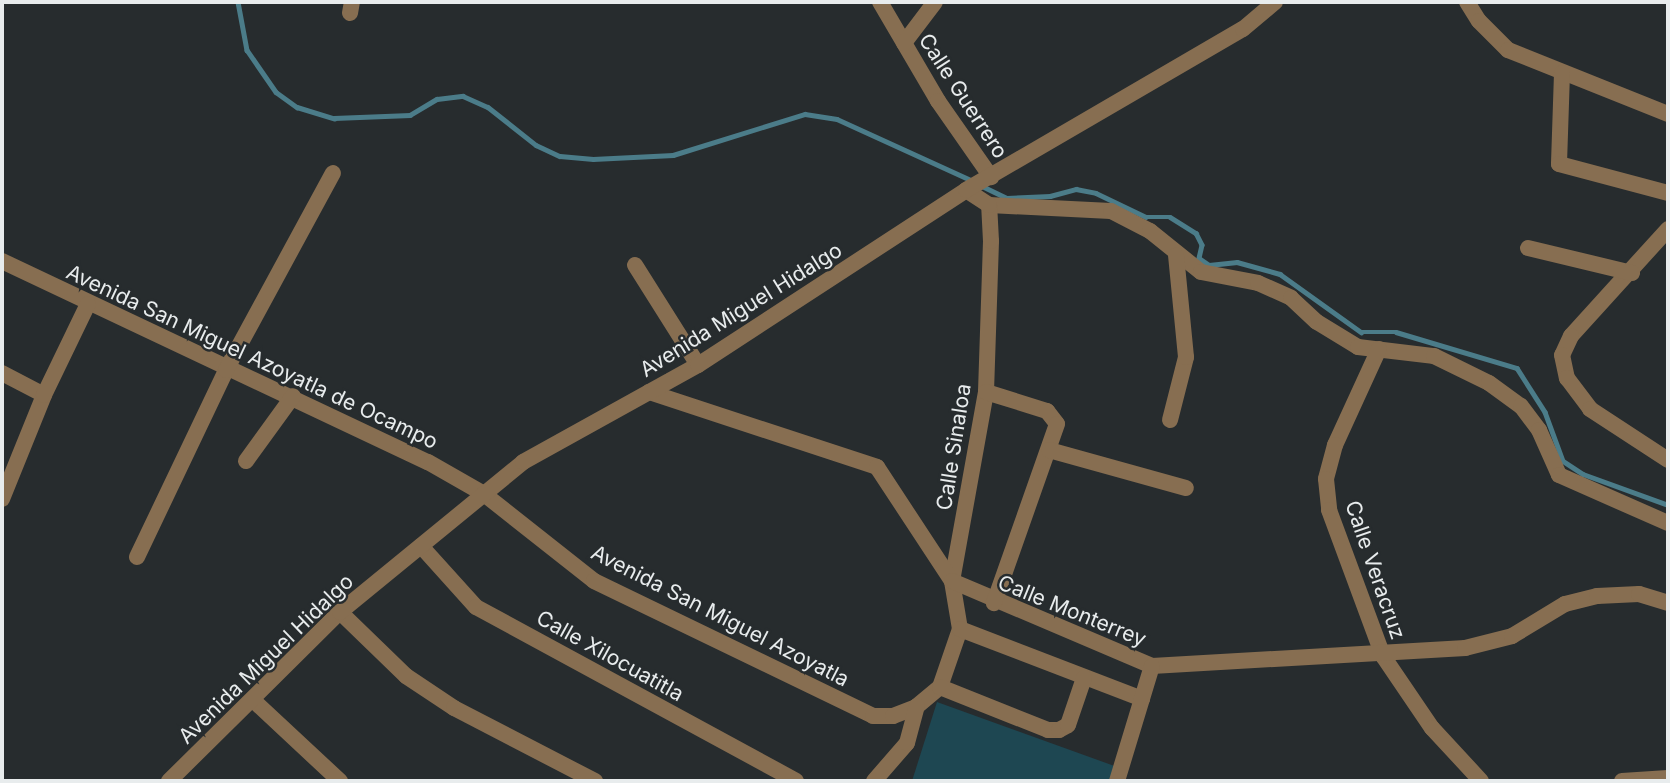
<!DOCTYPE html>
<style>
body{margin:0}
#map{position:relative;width:1670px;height:783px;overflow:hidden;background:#272c2e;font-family:Inter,sans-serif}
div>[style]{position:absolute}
.green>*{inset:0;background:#1e4752}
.stream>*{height:4.5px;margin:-2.25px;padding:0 2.25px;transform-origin:2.25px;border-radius:2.25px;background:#4b7c89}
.minor>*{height:16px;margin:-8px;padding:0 8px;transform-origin:8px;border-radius:8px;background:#876e51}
span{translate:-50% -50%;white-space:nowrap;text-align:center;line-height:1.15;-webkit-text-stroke:5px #272c2e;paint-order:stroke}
.street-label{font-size:21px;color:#e8eced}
.frame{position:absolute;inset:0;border:4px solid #e8eced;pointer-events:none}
</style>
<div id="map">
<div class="green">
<div style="clip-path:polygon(937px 702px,1120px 768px,1114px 781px,912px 781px)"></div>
</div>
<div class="stream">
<div style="left:238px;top:2px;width:49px;rotate:79.4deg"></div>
<div style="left:247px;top:50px;width:51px;rotate:55.4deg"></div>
<div style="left:276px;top:92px;width:26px;rotate:36deg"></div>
<div style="left:297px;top:107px;width:39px;rotate:17deg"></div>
<div style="left:334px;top:118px;width:76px;rotate:-2.3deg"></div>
<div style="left:410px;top:115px;width:31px;rotate:-31deg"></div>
<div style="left:437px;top:99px;width:26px;rotate:-7deg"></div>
<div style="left:463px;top:96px;width:27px;rotate:24deg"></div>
<div style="left:488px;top:107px;width:61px;rotate:38.4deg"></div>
<div style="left:536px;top:145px;width:26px;rotate:25deg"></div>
<div style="left:560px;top:156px;width:33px;rotate:5deg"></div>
<div style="left:593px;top:159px;width:80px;rotate:-2.9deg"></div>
<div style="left:673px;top:155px;width:138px;rotate:-17.3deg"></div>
<div style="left:805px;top:114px;width:32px;rotate:9deg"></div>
<div style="left:837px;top:119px;width:149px;rotate:24.5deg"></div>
<div style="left:980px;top:185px;width:30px;rotate:26deg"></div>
<div style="left:1007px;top:198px;width:43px;rotate:-2.7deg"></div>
<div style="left:1050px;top:196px;width:27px;rotate:-15deg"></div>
<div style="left:1076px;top:189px;width:20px;rotate:11deg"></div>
<div style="left:1096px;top:193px;width:55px;rotate:25.6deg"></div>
<div style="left:1146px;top:217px;width:24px"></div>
<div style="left:1170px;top:217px;width:31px;rotate:32deg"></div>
<div style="left:1196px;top:233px;width:13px;rotate:63deg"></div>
<div style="left:1202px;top:245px;width:13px;rotate:103deg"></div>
<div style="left:1199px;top:258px;width:12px;rotate:35deg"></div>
<div style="left:1209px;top:265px;width:28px;rotate:-6deg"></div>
<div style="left:1237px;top:262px;width:45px;rotate:15.6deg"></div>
<div style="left:1280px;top:274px;width:100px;rotate:35.6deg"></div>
<div style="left:1361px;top:332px;width:35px"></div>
<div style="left:1396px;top:332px;width:126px;rotate:16.6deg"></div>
<div style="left:1517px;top:368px;width:52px;rotate:57.5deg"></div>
<div style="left:1545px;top:412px;width:52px;rotate:69.8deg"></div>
<div style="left:1563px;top:461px;width:24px;rotate:33deg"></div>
<div style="left:1583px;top:474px;width:90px;rotate:20deg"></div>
</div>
<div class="minor">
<div style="left:880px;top:2px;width:115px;rotate:59.6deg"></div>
<div style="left:938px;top:101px;width:93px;rotate:55.1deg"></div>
<div style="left:1467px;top:2px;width:22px;rotate:58deg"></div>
<div style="left:1479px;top:21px;width:41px;rotate:45deg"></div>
<div style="left:1508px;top:50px;width:172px;rotate:21.8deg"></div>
<div style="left:350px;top:13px;width:11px;rotate:-80deg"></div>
<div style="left:904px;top:43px;width:51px;rotate:-52.9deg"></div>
<div style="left:1562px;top:73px;width:91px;rotate:91.9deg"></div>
<div style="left:1559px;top:164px;width:113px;rotate:14.9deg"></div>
<div style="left:989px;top:205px;width:122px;rotate:2.8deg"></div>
<div style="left:1111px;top:211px;width:44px;rotate:27.1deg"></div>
<div style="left:1150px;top:231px;width:65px;rotate:38.8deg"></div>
<div style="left:1201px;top:272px;width:58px;rotate:10.9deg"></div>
<div style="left:1258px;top:283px;width:36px;rotate:24deg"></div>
<div style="left:1291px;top:298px;width:35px;rotate:43deg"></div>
<div style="left:1317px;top:322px;width:48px;rotate:31.4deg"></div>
<div style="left:1358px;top:347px;width:77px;rotate:6.8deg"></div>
<div style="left:1434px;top:356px;width:61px;rotate:26.1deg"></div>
<div style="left:1489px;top:383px;width:39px;rotate:36deg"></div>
<div style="left:1521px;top:406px;width:30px;rotate:53deg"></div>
<div style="left:1539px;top:430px;width:49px;rotate:66deg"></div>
<div style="left:1559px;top:475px;width:119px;rotate:23.8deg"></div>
<div style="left:1668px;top:229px;width:144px;rotate:132.2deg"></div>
<div style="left:1571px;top:336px;width:21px;rotate:115deg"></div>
<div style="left:1562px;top:355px;width:24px;rotate:78deg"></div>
<div style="left:1567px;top:378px;width:39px;rotate:53deg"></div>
<div style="left:1590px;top:409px;width:93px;rotate:33.2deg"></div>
<div style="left:1528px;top:248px;width:107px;rotate:13.5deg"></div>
<div style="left:2px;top:261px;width:471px;rotate:25.3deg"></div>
<div style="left:428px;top:462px;width:64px;rotate:29.7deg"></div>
<div style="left:484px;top:494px;width:140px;rotate:38.3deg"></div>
<div style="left:594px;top:581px;width:310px;rotate:25.8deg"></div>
<div style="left:873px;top:716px;width:20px"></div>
<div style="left:893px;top:716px;width:25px;rotate:-21deg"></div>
<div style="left:916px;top:707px;width:31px;rotate:-40deg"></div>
<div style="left:940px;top:687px;width:61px;rotate:-71deg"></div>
<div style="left:960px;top:629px;width:49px;rotate:-99.5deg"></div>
<div style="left:952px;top:581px;width:192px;rotate:-79.8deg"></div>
<div style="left:986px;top:392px;width:151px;rotate:-88.1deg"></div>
<div style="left:991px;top:241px;width:36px;rotate:-93deg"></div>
<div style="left:989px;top:205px;width:27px;rotate:-147deg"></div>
<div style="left:635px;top:265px;width:118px;rotate:57.8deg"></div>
<div style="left:1379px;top:349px;width:106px;rotate:114.6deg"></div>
<div style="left:1335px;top:445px;width:35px;rotate:105deg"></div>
<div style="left:1326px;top:479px;width:31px;rotate:84deg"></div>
<div style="left:1329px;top:510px;width:156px;rotate:69.7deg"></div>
<div style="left:1383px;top:656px;width:87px;rotate:55.8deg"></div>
<div style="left:1432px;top:728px;width:72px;rotate:47.2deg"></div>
<div style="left:2px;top:373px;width:47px;rotate:27.6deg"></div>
<div style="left:649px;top:392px;width:240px;rotate:18.2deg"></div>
<div style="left:877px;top:467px;width:136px;rotate:56.7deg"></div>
<div style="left:952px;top:581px;width:217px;rotate:23deg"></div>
<div style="left:1152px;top:666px;width:314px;rotate:-3.3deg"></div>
<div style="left:1465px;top:648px;width:49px;rotate:-14.3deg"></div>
<div style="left:1512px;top:636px;width:62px;rotate:-31.1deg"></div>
<div style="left:1565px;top:604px;width:33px;rotate:-14deg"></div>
<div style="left:1597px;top:596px;width:42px;rotate:-2.7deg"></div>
<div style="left:1639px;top:594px;width:30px;rotate:17deg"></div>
<div style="left:986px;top:392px;width:64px;rotate:17.3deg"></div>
<div style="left:1047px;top:411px;width:16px;rotate:52deg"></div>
<div style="left:1057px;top:424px;width:190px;rotate:109.4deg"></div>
<div style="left:1170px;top:420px;width:65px;rotate:-75.7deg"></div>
<div style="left:1186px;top:357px;width:102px;rotate:-95.6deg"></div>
<div style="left:1049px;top:450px;width:142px;rotate:15.5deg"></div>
<div style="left:246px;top:461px;width:80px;rotate:-54.1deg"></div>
<div style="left:2px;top:499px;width:112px;rotate:-68deg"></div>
<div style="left:44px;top:395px;width:101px;rotate:-64.2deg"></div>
<div style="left:421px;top:546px;width:82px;rotate:48deg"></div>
<div style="left:476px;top:607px;width:364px;rotate:28.5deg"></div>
<div style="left:137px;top:557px;width:207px;rotate:-64.5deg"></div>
<div style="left:226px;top:370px;width:224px;rotate:-61.5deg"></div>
<div style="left:340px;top:612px;width:92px;rotate:44.1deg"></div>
<div style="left:406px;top:676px;width:58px;rotate:33.7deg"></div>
<div style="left:454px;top:708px;width:159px;rotate:27.4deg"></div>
<div style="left:960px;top:629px;width:195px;rotate:21deg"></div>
<div style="left:940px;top:687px;width:116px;rotate:21.7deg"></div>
<div style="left:1048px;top:730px;width:11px"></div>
<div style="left:1059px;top:730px;width:10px;rotate:-29deg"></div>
<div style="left:1068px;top:725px;width:50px;rotate:-71.2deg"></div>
<div style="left:253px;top:700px;width:119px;rotate:43deg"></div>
<div style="left:169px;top:781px;width:240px;rotate:-44.7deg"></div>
<div style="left:340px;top:612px;width:237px;rotate:-39.3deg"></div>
<div style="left:523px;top:462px;width:200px;rotate:-29deg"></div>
<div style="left:698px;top:365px;width:320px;rotate:-33.1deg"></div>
<div style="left:966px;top:190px;width:320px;rotate:-30.2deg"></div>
<div style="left:1243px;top:29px;width:42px;rotate:-40.2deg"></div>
<div style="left:874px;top:781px;width:50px;rotate:-49deg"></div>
<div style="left:907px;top:743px;width:38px;rotate:-75deg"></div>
<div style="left:1117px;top:781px;width:120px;rotate:-73.1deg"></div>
<div style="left:1622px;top:781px;width:46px;rotate:-3.7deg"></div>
</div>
<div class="street-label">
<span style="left:963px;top:96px;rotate:57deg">Calle Guerrero</span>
<span style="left:741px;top:310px;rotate:-32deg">Avenida Miguel Hidalgo</span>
<span style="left:252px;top:357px;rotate:25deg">Avenida San Miguel Azoyatla de Ocampo</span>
<span style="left:954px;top:447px;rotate:-81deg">Calle Sinaloa</span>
<span style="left:1375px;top:570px;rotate:71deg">Calle Veracruz</span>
<span style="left:1072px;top:611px;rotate:22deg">Calle Monterrey</span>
<span style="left:720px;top:616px;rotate:27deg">Avenida San Miguel Azoyatla</span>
<span style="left:610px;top:656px;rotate:29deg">Calle Xilocuatitla</span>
<span style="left:266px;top:659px;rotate:-44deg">Avenida Miguel Hidalgo</span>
</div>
<div class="frame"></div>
</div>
